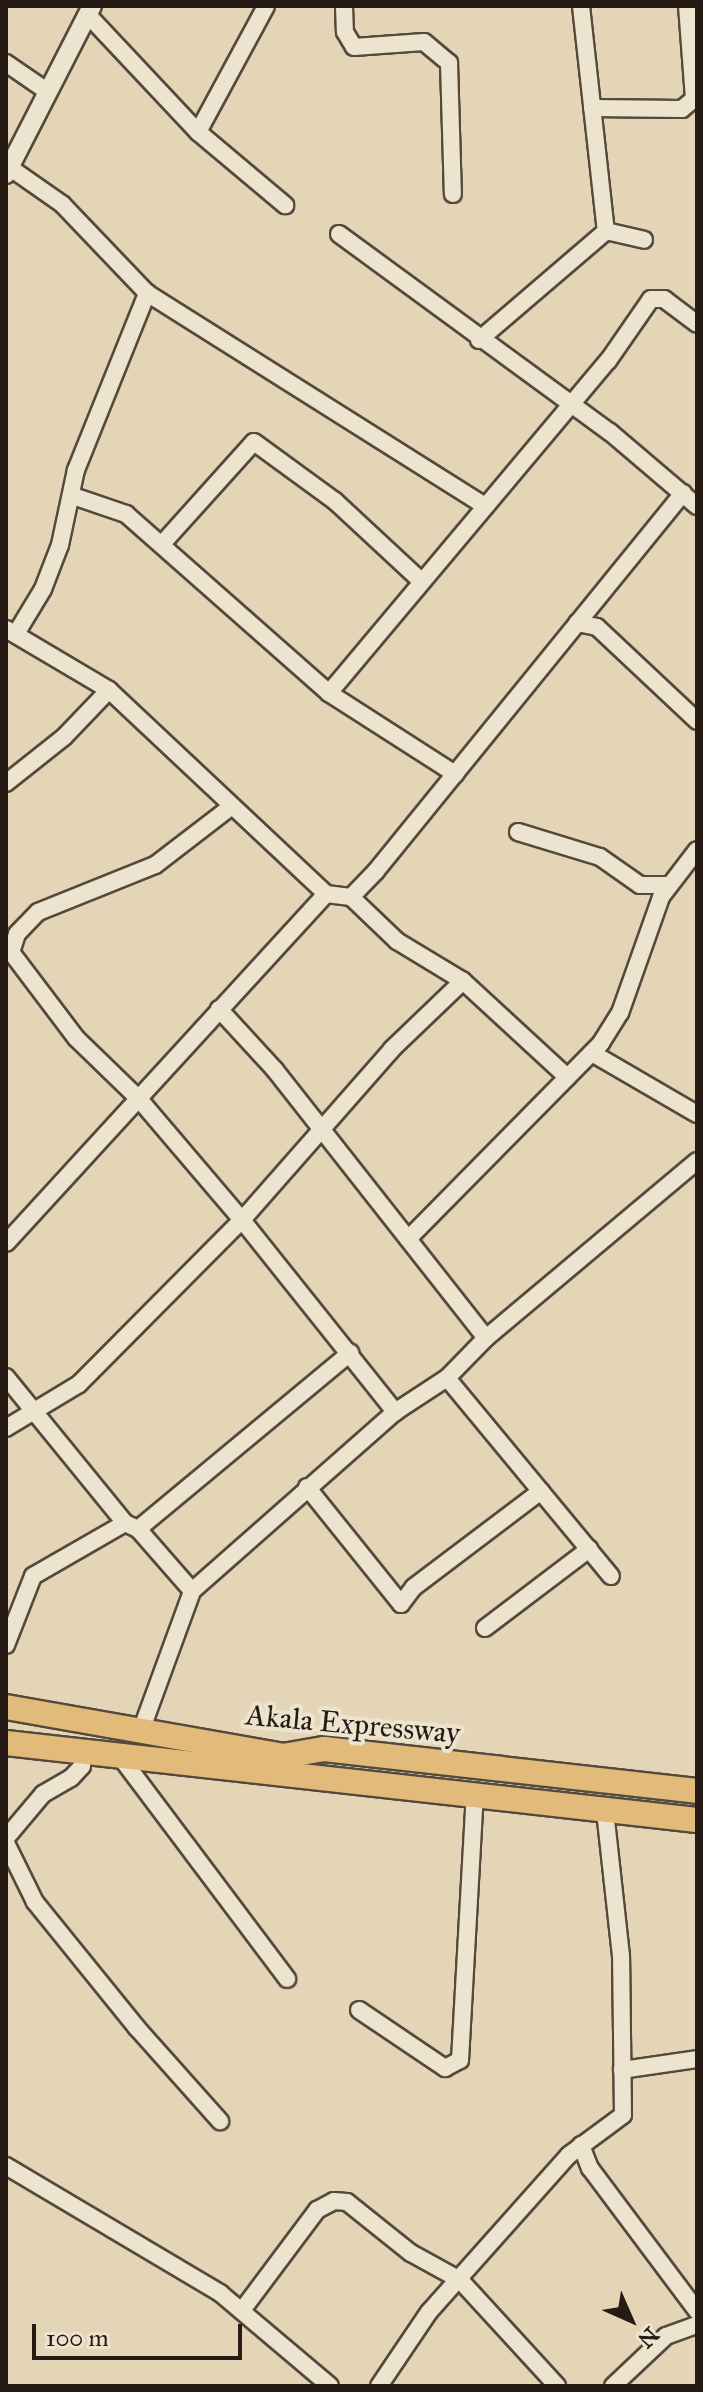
<!DOCTYPE html>
<style>
body{margin:0}
#map{position:relative;width:703px;height:2392px;overflow:hidden;background:#e3d5b5;font-family:"IM FELL Great Primer",serif}
div>[style]{position:absolute}
.roads{filter:drop-shadow(2px 0 #55493d) drop-shadow(-2px 0 #55493d) drop-shadow(0 2px #55493d) drop-shadow(0 -2px #55493d)}
.minor>*{height:16px;margin:-8px;padding:0 8px;transform-origin:8px;border-radius:8px;background:#ede4cf}
.tertiary>*{height:18px;margin:-9px;padding:0 9px;transform-origin:9px;border-radius:9px;background:#ede4cf}
.primary>*{height:24px;margin:-12px;padding:0 12px;transform-origin:12px;border-radius:12px;background:#e2ba7a}
span{translate:-50% -50%;white-space:nowrap;text-align:center;line-height:1.15;-webkit-text-stroke:8px #ede4cf;paint-order:stroke}
.street-label{font-size:30px;color:#261a15}
.frame{position:absolute;inset:0;border:8px solid #261a15;pointer-events:none}
.north{position:absolute;left:591px;top:2280px;width:80px;height:80px;-webkit-text-stroke:6px #ede4cf;paint-order:stroke;rotate:135deg;font-size:22px;font-weight:700;line-height:32px;text-align:center;color:#261a15}
.north::after{content:'';display:block;margin:auto;width:28px;height:36px;background:#261a15;clip-path:polygon(50% 0,100% 100%,50% 72%,0 100%)}
.scale{position:absolute;left:32px;top:2324px;width:210px;height:36px;box-sizing:border-box;border:4px solid #261a15;border-top:0;padding-left:10px;font-size:24px;line-height:28px;white-space:nowrap;color:#261a15;-webkit-text-stroke:6px #ede4cf;paint-order:stroke}
</style>
<div id="map">
<div class="roads">
<div class="minor">
<div style="left:344px;top:6px;width:26px;rotate:88deg"></div>
<div style="left:345px;top:32px;width:17px;rotate:59deg"></div>
<div style="left:354px;top:47px;width:70px;rotate:-4.1deg"></div>
<div style="left:424px;top:42px;width:33px;rotate:40deg"></div>
<div style="left:449px;top:63px;width:131px;rotate:88.3deg"></div>
<div style="left:581px;top:6px;width:226px;rotate:83.7deg"></div>
<div style="left:88px;top:15px;width:161px;rotate:46.8deg"></div>
<div style="left:198px;top:132px;width:114px;rotate:40deg"></div>
<div style="left:6px;top:63px;width:51px;rotate:34.6deg"></div>
<div style="left:592px;top:108px;width:90px;rotate:0.6deg"></div>
<div style="left:682px;top:109px;width:16px;rotate:-40deg"></div>
<div style="left:694px;top:99px;width:93px;rotate:-94.3deg"></div>
<div style="left:198px;top:132px;width:143px;rotate:-61.6deg"></div>
<div style="left:9px;top:167px;width:65px;rotate:34.9deg"></div>
<div style="left:62px;top:204px;width:123px;rotate:46.3deg"></div>
<div style="left:147px;top:293px;width:400px;rotate:32.2deg"></div>
<div style="left:606px;top:231px;width:39px;rotate:13deg"></div>
<div style="left:339px;top:234px;width:336px;rotate:36.2deg"></div>
<div style="left:610px;top:432px;width:114px;rotate:40.4deg"></div>
<div style="left:479px;top:340px;width:167px;rotate:-40.6deg"></div>
<div style="left:73px;top:496px;width:56px;rotate:18.8deg"></div>
<div style="left:126px;top:514px;width:271px;rotate:41.4deg"></div>
<div style="left:329px;top:693px;width:150px;rotate:32.7deg"></div>
<div style="left:162px;top:544px;width:137px;rotate:-48deg"></div>
<div style="left:254px;top:442px;width:100px;rotate:36.1deg"></div>
<div style="left:335px;top:501px;width:117px;rotate:42.9deg"></div>
<div style="left:577px;top:623px;width:20px;rotate:11deg"></div>
<div style="left:597px;top:627px;width:137px;rotate:43.2deg"></div>
<div style="left:6px;top:629px;width:120px;rotate:30.6deg"></div>
<div style="left:109px;top:690px;width:298px;rotate:43.2deg"></div>
<div style="left:326px;top:894px;width:473px;rotate:132.5deg"></div>
<div style="left:17px;top:632px;width:50px;rotate:-58.8deg"></div>
<div style="left:43px;top:589px;width:47px;rotate:-68.9deg"></div>
<div style="left:60px;top:545px;width:77px;rotate:-78deg"></div>
<div style="left:76px;top:470px;width:191px;rotate:-68.1deg"></div>
<div style="left:329px;top:693px;width:434px;rotate:-50deg"></div>
<div style="left:608px;top:361px;width:75px;rotate:-55.3deg"></div>
<div style="left:651px;top:299px;width:13px"></div>
<div style="left:664px;top:299px;width:41px;rotate:37.1deg"></div>
<div style="left:6px;top:783px;width:74px;rotate:-38.4deg"></div>
<div style="left:64px;top:737px;width:65px;rotate:-46.2deg"></div>
<div style="left:232px;top:806px;width:97px;rotate:142.5deg"></div>
<div style="left:155px;top:865px;width:126px;rotate:158.1deg"></div>
<div style="left:38px;top:912px;width:30px;rotate:134deg"></div>
<div style="left:17px;top:934px;width:19px;rotate:108deg"></div>
<div style="left:11px;top:952px;width:108px;rotate:52.9deg"></div>
<div style="left:76px;top:1038px;width:88px;rotate:44.1deg"></div>
<div style="left:139px;top:1099px;width:159px;rotate:49.6deg"></div>
<div style="left:242px;top:1220px;width:246px;rotate:51.4deg"></div>
<div style="left:518px;top:832px;width:86px;rotate:17deg"></div>
<div style="left:600px;top:857px;width:49px;rotate:35deg"></div>
<div style="left:640px;top:885px;width:28px"></div>
<div style="left:326px;top:894px;width:25px;rotate:7deg"></div>
<div style="left:351px;top:897px;width:36px;rotate:-46deg"></div>
<div style="left:376px;top:871px;width:487px;rotate:-50.9deg"></div>
<div style="left:351px;top:897px;width:64px;rotate:43.7deg"></div>
<div style="left:397px;top:941px;width:77px;rotate:31.2deg"></div>
<div style="left:463px;top:981px;width:142px;rotate:42.7deg"></div>
<div style="left:219px;top:1009px;width:83px;rotate:47.4deg"></div>
<div style="left:275px;top:1070px;width:341px;rotate:51.8deg"></div>
<div style="left:592px;top:1053px;width:121px;rotate:30.2deg"></div>
<div style="left:408px;top:1239px;width:275px;rotate:-45.4deg"></div>
<div style="left:601px;top:1043px;width:36px;rotate:-58deg"></div>
<div style="left:620px;top:1013px;width:123px;rotate:-70.5deg"></div>
<div style="left:661px;top:897px;width:59px;rotate:-52.5deg"></div>
<div style="left:6px;top:1377px;width:188px;rotate:50.8deg"></div>
<div style="left:125px;top:1523px;width:14px;rotate:25deg"></div>
<div style="left:138px;top:1529px;width:82px;rotate:48.9deg"></div>
<div style="left:192px;top:1591px;width:271px;rotate:-41.4deg"></div>
<div style="left:395px;top:1412px;width:62px;rotate:-33.2deg"></div>
<div style="left:447px;top:1378px;width:56px;rotate:-45.7deg"></div>
<div style="left:486px;top:1338px;width:275px;rotate:-40deg"></div>
<div style="left:447px;top:1378px;width:257px;rotate:50.4deg"></div>
<div style="left:6px;top:1428px;width:85px;rotate:-31.1deg"></div>
<div style="left:79px;top:1384px;width:231px;rotate:-45.2deg"></div>
<div style="left:242px;top:1220px;width:227px;rotate:-48.7deg"></div>
<div style="left:392px;top:1049px;width:98px;rotate:-43.8deg"></div>
<div style="left:307px;top:1487px;width:150px;rotate:51.2deg"></div>
<div style="left:401px;top:1604px;width:21px;rotate:-53deg"></div>
<div style="left:414px;top:1587px;width:159px;rotate:-37.1deg"></div>
<div style="left:138px;top:1529px;width:276px;rotate:-39.7deg"></div>
<div style="left:485px;top:1628px;width:131px;rotate:-37.2deg"></div>
<div style="left:6px;top:1645px;width:74px;rotate:-68.6deg"></div>
<div style="left:33px;top:1576px;width:106px;rotate:-29.9deg"></div>
<div style="left:142px;top:1728px;width:146px;rotate:-69.9deg"></div>
<div style="left:119px;top:1755px;width:280px;rotate:53.1deg"></div>
<div style="left:6px;top:1838px;width:57px;rotate:-49.9deg"></div>
<div style="left:43px;top:1794px;width:32px;rotate:-30deg"></div>
<div style="left:71px;top:1778px;width:16px;rotate:-47deg"></div>
<div style="left:82px;top:1766px;width:14px;rotate:-86deg"></div>
<div style="left:6px;top:1843px;width:66px;rotate:63.8deg"></div>
<div style="left:35px;top:1902px;width:162px;rotate:51deg"></div>
<div style="left:137px;top:2028px;width:125px;rotate:48.3deg"></div>
<div style="left:359px;top:2010px;width:104px;rotate:34deg"></div>
<div style="left:445px;top:2068px;width:17px;rotate:-28deg"></div>
<div style="left:460px;top:2060px;width:265px;rotate:-86.8deg"></div>
<div style="left:622px;top:2070px;width:76px;rotate:-8.3deg"></div>
<div style="left:581px;top:2145px;width:25px;rotate:69deg"></div>
<div style="left:590px;top:2168px;width:179px;rotate:53.2deg"></div>
<div style="left:6px;top:2166px;width:249px;rotate:30.7deg"></div>
<div style="left:220px;top:2293px;width:144px;rotate:40.2deg"></div>
<div style="left:243px;top:2309px;width:124px;rotate:-53.2deg"></div>
<div style="left:317px;top:2210px;width:19px;rotate:-28deg"></div>
<div style="left:334px;top:2201px;width:13px;rotate:4deg"></div>
<div style="left:347px;top:2202px;width:82px;rotate:38.6deg"></div>
<div style="left:411px;top:2253px;width:56px;rotate:28.9deg"></div>
<div style="left:460px;top:2280px;width:144px;rotate:47.5deg"></div>
<div style="left:379px;top:2386px;width:89px;rotate:-56deg"></div>
<div style="left:429px;top:2312px;width:210px;rotate:-48.3deg"></div>
<div style="left:569px;top:2155px;width:67px;rotate:-36.5deg"></div>
<div style="left:623px;top:2115px;width:159px;rotate:-90.7deg"></div>
<div style="left:621px;top:1956px;width:147px;rotate:-96.3deg"></div>
<div style="left:613px;top:2386px;width:73px;rotate:-43.3deg"></div>
<div style="left:666px;top:2336px;width:33px;rotate:-20deg"></div>
</div>
<div class="tertiary">
<div style="left:6px;top:174px;width:189px;rotate:-62.9deg"></div>
</div>
<div class="primary">
<div style="left:6px;top:1707px;width:281px;rotate:10deg"></div>
<div style="left:283px;top:1756px;width:42px;rotate:-9.7deg"></div>
<div style="left:324px;top:1749px;width:375px;rotate:6.4deg"></div>
<div style="left:6px;top:1743px;width:695px;rotate:6.36deg"></div>
</div>
</div>
<div class="street-label">
<span style="left:353px;top:1724px;rotate:5deg">Akala Expressway</span>
</div>
<div class="frame"></div>
<div class="north">N</div>
<div class="scale">100 m</div>
</div>
